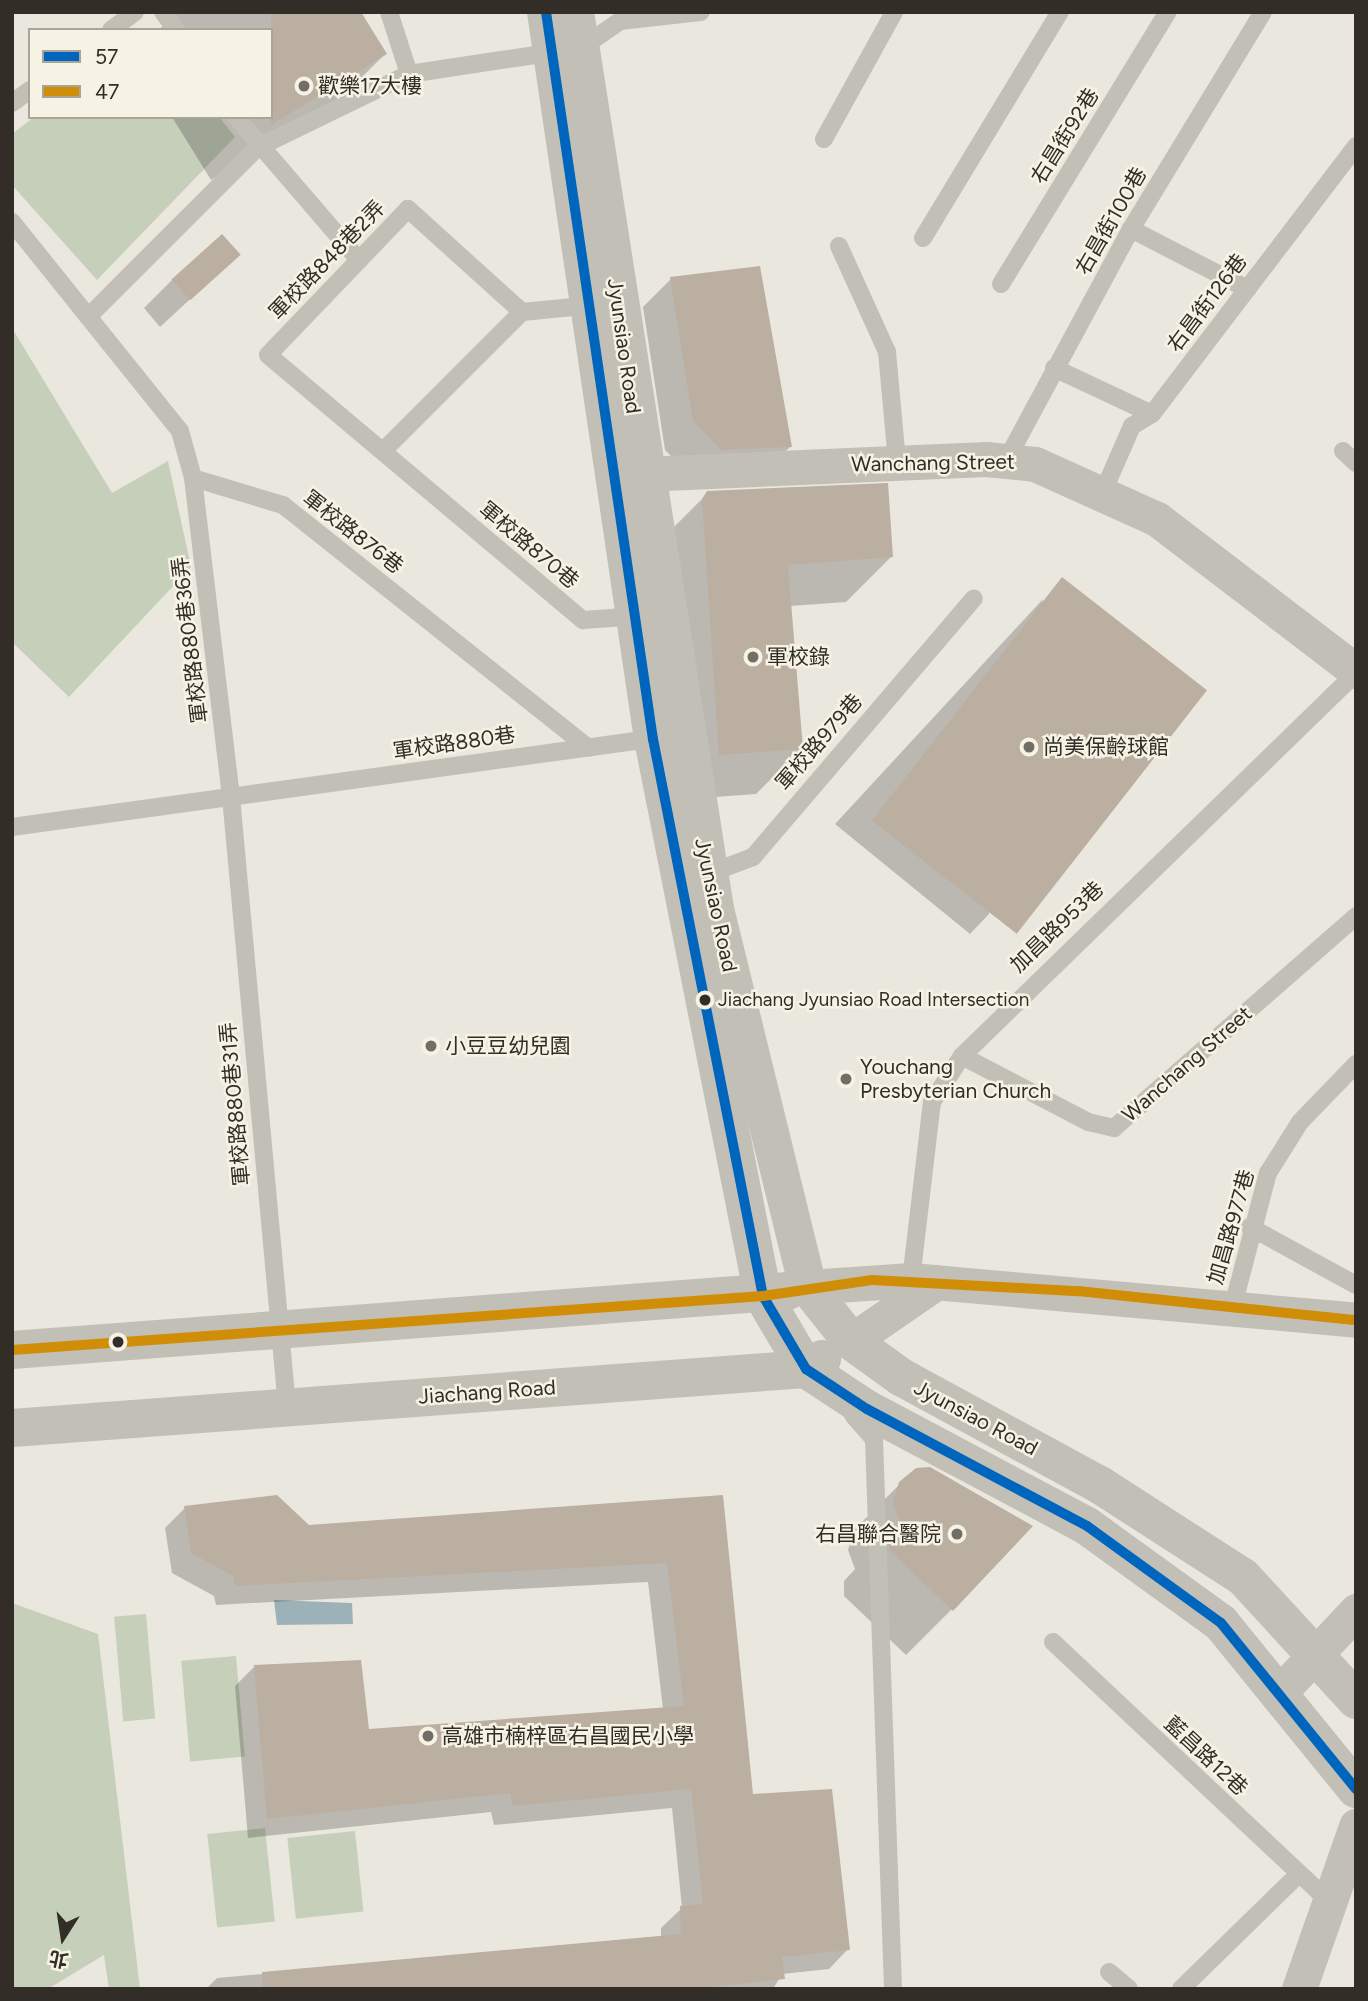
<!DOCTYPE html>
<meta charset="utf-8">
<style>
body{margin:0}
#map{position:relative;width:1368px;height:2001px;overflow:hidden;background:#eae7de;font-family:Figtree,"Noto Sans TC",sans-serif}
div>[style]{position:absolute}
.green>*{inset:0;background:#c6cfba;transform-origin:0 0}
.water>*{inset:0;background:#9db2b8}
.shadow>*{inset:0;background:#0003}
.building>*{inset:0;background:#bbafa2;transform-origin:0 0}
.service>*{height:18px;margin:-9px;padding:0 9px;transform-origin:9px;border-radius:9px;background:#c2bfb7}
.minor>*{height:35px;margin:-17.5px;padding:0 17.5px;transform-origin:17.5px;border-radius:17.5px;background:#c2bfb7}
.tertiary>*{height:38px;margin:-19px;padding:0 19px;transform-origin:19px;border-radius:19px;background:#c2bfb7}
.bus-1>*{height:10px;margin:-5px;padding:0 5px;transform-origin:5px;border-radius:5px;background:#0065bd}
.bus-2>*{height:10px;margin:-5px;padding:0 5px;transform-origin:5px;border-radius:5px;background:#d08e08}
.dots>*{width:19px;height:19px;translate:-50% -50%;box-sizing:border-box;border:4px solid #f6f3e5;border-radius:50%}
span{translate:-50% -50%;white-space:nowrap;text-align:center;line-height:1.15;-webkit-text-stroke:5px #f6f3e5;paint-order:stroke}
.bus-label{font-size:19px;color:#322d27}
.left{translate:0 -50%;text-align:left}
.poi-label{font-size:21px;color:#322d27}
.right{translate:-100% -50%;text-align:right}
.street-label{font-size:21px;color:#322d27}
.frame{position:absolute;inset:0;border:14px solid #322d27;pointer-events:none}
.legend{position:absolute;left:28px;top:28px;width:245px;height:91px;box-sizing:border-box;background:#f6f3e5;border:2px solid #a8a499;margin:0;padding:9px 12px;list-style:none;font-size:21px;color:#322d27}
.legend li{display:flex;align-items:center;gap:14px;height:35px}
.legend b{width:35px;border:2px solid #a8a499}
.north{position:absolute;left:28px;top:1903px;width:70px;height:70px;-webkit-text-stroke:5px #f6f3e5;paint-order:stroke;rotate:192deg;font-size:19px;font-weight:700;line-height:28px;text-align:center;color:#322d27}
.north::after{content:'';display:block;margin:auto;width:24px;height:32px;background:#322d27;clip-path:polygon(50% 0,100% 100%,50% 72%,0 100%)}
</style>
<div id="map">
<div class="green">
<div style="clip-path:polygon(34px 117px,219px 117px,235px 137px,97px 280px,12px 185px,12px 134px)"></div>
<div style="clip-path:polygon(12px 328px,112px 493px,168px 461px,191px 567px,69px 697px,12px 642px)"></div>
<div style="clip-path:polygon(12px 1603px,98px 1634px,140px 1989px,109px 1989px,104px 1955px,51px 1987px,12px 1987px)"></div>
<div style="left:146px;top:1614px;width:105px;height:32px;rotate:85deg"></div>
<div style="left:236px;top:1656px;width:101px;height:55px;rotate:85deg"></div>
<div style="left:265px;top:1828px;width:94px;height:58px;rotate:84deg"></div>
<div style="left:355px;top:1831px;width:81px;height:68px;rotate:84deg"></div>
</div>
<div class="water">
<div style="clip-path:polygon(274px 1600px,352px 1603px,353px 1624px,277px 1625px)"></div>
</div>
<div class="shadow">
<div style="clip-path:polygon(176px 12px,359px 12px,385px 54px,334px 105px,211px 180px,172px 117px,271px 117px,271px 30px,159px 30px)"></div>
<div style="clip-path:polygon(238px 255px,160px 327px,144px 308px,172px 280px)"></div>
<div style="clip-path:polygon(671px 279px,790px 447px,762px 475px,693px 478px,665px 450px,643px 307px)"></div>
<div style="clip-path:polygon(708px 493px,892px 556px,846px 602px,790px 606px,802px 748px,756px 794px,674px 800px,662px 539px)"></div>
<div style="clip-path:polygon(1043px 599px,989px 914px,970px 934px,835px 824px)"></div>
<div style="clip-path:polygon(900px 1484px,952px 1609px,906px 1655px,844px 1596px,844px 1581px,855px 1569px,848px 1550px,854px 1530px)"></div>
<div style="clip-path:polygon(721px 1497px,752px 1796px,848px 1949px,829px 1969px,782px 1974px,773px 1989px,206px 1989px,217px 1978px,661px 1938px,661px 1928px,682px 1908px,672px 1808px,494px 1825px,491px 1812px,248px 1838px,235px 1686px,254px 1667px,368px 1731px,663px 1709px,648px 1582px,216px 1605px,214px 1596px,172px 1573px,165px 1528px,185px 1508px,309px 1527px)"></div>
</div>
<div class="building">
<div style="clip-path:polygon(271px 12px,361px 12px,387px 54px,271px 125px)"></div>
<div style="left:222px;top:234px;width:28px;height:68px;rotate:48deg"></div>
<div style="clip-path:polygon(760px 266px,792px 447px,721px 450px,693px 421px,670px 277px)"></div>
<div style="clip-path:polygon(888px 483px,893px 557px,788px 565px,803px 749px,719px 755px,702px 499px,707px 491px)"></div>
<div style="left:1062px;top:577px;width:184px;height:309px;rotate:38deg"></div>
<div style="clip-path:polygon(930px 1467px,1033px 1526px,953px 1611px,889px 1550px,889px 1533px,900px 1523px,893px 1503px,899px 1482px,916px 1468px)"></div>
<div style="clip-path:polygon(277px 1495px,309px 1525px,723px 1495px,753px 1794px,832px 1789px,850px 1950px,782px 1957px,785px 1979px,690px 1989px,263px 1989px,262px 1972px,681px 1934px,680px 1906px,703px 1904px,691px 1789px,513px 1806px,510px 1793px,267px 1819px,254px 1665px,361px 1660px,369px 1729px,684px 1706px,667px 1563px,235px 1586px,233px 1576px,191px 1553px,184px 1506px)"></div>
</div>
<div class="service">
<div style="left:163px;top:12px;width:22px;rotate:54deg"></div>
<div style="left:389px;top:12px;width:65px;rotate:72.1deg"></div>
<div style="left:111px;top:30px;width:30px;rotate:-37deg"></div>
<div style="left:12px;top:103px;width:22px;rotate:-36deg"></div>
<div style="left:236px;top:117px;width:189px;rotate:49.3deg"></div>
<div style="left:824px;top:139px;width:145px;rotate:-61.1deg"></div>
<div style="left:12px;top:222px;width:268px;rotate:51.2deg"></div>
<div style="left:180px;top:431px;width:49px;rotate:74.5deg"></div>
<div style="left:193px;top:478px;width:94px;rotate:16.7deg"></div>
<div style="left:283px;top:505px;width:390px;rotate:38.5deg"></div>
<div style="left:1131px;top:229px;width:131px;rotate:27.3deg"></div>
<div style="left:923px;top:238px;width:264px;rotate:-58.8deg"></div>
<div style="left:839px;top:246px;width:116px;rotate:65.6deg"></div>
<div style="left:887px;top:352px;width:110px;rotate:84.8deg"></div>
<div style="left:1001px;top:284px;width:319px;rotate:-58.5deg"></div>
<div style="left:593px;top:305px;width:71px;rotate:174.4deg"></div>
<div style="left:522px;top:312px;width:154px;rotate:-137.9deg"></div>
<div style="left:408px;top:209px;width:202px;rotate:133.8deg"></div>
<div style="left:268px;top:355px;width:412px;rotate:40.1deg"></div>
<div style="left:583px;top:620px;width:56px;rotate:-4.1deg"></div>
<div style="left:88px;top:317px;width:239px;rotate:-45deg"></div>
<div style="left:257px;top:148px;width:169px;rotate:-26deg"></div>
<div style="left:409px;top:74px;width:174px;rotate:-8.6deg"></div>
<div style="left:581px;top:48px;width:47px;rotate:-34.7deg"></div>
<div style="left:620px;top:21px;width:81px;rotate:-6.3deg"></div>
<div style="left:1054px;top:368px;width:108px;rotate:25.1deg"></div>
<div style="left:383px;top:451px;width:197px;rotate:-45deg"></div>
<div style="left:1343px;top:451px;width:18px;rotate:43deg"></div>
<div style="left:1007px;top:459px;width:261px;rotate:-61.7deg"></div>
<div style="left:1131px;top:229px;width:254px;rotate:-58.7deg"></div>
<div style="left:193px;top:478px;width:321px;rotate:83.2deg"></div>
<div style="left:231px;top:797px;width:613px;rotate:84.75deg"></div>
<div style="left:1104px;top:490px;width:70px;rotate:-66.4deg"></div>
<div style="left:1132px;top:426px;width:23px;rotate:-31deg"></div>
<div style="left:1152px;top:414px;width:337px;rotate:-52.7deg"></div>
<div style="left:12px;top:827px;width:651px;rotate:-7.86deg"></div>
<div style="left:708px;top:874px;width:48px;rotate:-20.7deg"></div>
<div style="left:753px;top:857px;width:340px;rotate:-49.5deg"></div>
<div style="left:962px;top:1056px;width:142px;rotate:27.6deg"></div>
<div style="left:1088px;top:1122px;width:27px;rotate:13deg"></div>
<div style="left:1114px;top:1128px;width:322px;rotate:-41.2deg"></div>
<div style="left:1250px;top:1227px;width:121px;rotate:28.7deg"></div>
<div style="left:911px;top:1280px;width:179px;rotate:-83.3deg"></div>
<div style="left:932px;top:1102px;width:55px;rotate:-56.9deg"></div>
<div style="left:962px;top:1056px;width:549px;rotate:-44.19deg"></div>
<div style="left:1233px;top:1306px;width:138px;rotate:-75.3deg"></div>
<div style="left:1268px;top:1173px;width:60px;rotate:-57.9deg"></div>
<div style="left:1300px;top:1122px;width:81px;rotate:-46deg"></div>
<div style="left:853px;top:1415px;width:32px;rotate:49deg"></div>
<div style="left:874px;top:1439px;width:550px;rotate:88.02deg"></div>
<div style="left:1053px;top:1642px;width:380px;rotate:43.2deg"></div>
<div style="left:1109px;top:1972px;width:26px;rotate:40deg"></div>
<div style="left:1181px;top:1989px;width:163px;rotate:-44.3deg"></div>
</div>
<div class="minor">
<div style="left:618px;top:475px;width:368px;rotate:-2.5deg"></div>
<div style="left:986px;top:459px;width:49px;rotate:5.8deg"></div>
<div style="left:1035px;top:464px;width:134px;rotate:24.3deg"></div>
<div style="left:1157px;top:519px;width:250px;rotate:37.4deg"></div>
<div style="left:808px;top:1287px;width:103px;rotate:-3.9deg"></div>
<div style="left:911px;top:1280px;width:447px;rotate:5.1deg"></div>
<div style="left:851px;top:1341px;width:104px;rotate:-34.5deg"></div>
<div style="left:1281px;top:1691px;width:110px;rotate:-46.8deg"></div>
<div style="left:1299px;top:1989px;width:173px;rotate:-70.7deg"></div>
</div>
<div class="tertiary">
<div style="left:546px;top:12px;width:735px;rotate:81.63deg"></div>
<div style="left:653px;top:739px;width:568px;rotate:78.83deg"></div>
<div style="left:763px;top:1296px;width:85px;rotate:59.5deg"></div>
<div style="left:806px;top:1369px;width:73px;rotate:33.3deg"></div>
<div style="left:867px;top:1409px;width:249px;rotate:28deg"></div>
<div style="left:1087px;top:1526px;width:165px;rotate:35.9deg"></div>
<div style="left:1221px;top:1623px;width:214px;rotate:50.9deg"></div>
<div style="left:575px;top:12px;width:908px;rotate:81.13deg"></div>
<div style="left:715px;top:909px;width:389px;rotate:76.2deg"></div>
<div style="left:808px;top:1287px;width:69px;rotate:51.5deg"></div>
<div style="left:851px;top:1341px;width:62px;rotate:35.8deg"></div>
<div style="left:901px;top:1377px;width:226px;rotate:28.5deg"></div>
<div style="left:1100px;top:1485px;width:170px;rotate:32.8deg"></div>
<div style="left:1243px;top:1577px;width:167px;rotate:47.4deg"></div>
<div style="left:12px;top:1350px;width:778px;rotate:-4.35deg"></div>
<div style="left:12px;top:1428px;width:796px;rotate:-4.25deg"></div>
<div style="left:806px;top:1369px;width:19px;rotate:-32deg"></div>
</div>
<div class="bus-1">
<div style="left:546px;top:12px;width:735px;rotate:81.63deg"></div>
<div style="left:653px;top:739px;width:568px;rotate:78.83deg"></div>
<div style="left:763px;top:1296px;width:85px;rotate:59.5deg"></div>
<div style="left:806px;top:1369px;width:73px;rotate:33.3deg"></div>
<div style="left:867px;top:1409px;width:249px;rotate:28deg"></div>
<div style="left:1087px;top:1526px;width:165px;rotate:35.9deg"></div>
<div style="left:1221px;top:1623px;width:214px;rotate:50.9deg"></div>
</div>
<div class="bus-2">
<div style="left:12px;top:1350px;width:753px;rotate:-4.11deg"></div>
<div style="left:763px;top:1296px;width:110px;rotate:-8.4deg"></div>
<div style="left:872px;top:1280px;width:206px;rotate:3.1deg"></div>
<div style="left:1078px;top:1291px;width:280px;rotate:6deg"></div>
</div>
<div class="dots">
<div style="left:304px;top:86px;background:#726e67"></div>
<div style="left:753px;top:657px;background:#726e67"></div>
<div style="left:1029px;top:747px;background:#726e67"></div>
<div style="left:705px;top:1000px;background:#322d27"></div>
<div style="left:431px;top:1046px;background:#726e67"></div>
<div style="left:846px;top:1079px;background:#726e67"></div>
<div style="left:118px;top:1342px;background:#322d27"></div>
<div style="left:957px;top:1534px;background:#726e67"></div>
<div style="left:428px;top:1736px;background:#726e67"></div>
</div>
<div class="bus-label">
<span class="left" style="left:718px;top:1000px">Jiachang Jyunsiao Road Intersection</span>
</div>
<div class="poi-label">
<span class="left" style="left:318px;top:86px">歡樂17大樓</span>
<span class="left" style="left:767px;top:657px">軍校錄</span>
<span class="left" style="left:1043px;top:747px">尚美保齡球館</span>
<span class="left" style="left:445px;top:1046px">小豆豆幼兒園</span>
<span class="left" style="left:860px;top:1079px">Youchang<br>Presbyterian Church</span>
<span class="right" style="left:941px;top:1534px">右昌聯合醫院</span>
<span class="left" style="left:442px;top:1736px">高雄市楠梓區右昌國民小學</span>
</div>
<div class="street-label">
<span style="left:1065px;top:136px;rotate:-58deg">右昌街92巷</span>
<span style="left:1111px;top:221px;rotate:-60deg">右昌街100巷</span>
<span style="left:327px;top:260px;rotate:-46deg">軍校路848巷2弄</span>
<span style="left:1207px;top:303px;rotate:-53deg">右昌街126巷</span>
<span style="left:624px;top:346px;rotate:82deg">Jyunsiao Road</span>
<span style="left:933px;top:463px;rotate:-1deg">Wanchang Street</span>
<span style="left:353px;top:532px;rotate:38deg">軍校路876巷</span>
<span style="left:529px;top:545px;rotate:40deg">軍校路870巷</span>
<span style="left:190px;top:640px;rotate:-97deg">軍校路880巷36弄</span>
<span style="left:819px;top:742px;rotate:-49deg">軍校路979巷</span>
<span style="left:454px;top:743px;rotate:-8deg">軍校路880巷</span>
<span style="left:716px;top:905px;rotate:78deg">Jyunsiao Road</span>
<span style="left:1057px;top:927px;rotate:-44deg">加昌路953巷</span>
<span style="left:1187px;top:1064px;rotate:-41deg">Wanchang Street</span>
<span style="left:235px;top:1104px;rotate:-95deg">軍校路880巷31弄</span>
<span style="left:1231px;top:1227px;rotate:-74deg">加昌路977巷</span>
<span style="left:487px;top:1392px;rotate:-4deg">Jiachang Road</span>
<span style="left:976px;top:1418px;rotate:28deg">Jyunsiao Road</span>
<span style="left:1206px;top:1756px;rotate:43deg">藍昌路12巷</span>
</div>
<div class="frame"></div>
<ul class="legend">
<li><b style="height:9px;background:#0065bd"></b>57</li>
<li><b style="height:9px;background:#d08e08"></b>47</li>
</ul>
<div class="north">北</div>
</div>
